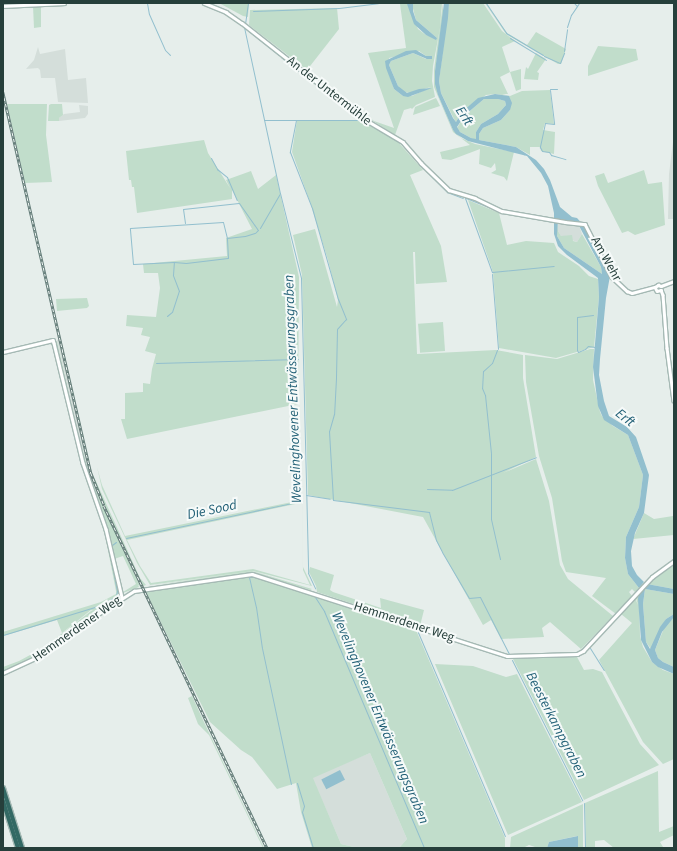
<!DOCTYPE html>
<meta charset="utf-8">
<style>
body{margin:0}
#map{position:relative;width:677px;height:851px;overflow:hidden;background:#e6eeeb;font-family:"Source Sans 3",sans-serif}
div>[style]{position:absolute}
.built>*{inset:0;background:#d4deda}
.green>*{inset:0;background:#c1ddcb;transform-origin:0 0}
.water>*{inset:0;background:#92bfce;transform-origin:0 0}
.stream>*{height:1px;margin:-0.5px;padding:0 0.5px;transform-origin:0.5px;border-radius:0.5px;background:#92bfce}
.roads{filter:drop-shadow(1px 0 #a5b9b4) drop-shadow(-1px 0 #a5b9b4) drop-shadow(0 1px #a5b9b4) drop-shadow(0 -1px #a5b9b4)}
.secondary>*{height:2.5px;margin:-1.25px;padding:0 1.25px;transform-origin:1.25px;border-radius:1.25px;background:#fff}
.highway>*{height:4px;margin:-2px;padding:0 2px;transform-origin:2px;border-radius:2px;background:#336964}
.rail>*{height:2.5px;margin-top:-1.25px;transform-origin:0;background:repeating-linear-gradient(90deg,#f6faf9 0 3px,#617a76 0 6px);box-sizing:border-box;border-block:1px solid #617a76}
span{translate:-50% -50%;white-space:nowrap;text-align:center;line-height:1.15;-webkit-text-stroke:4px #f6faf9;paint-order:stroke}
.street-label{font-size:13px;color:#263f3b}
.water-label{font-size:14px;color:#236177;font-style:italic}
.frame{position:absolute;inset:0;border:4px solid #263f3b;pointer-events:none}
</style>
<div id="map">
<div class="built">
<div style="clip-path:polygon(38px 47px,40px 54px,65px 49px,68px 80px,86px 78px,88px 103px,58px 102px,55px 78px,41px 78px,40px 70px,38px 68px,26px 69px,34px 60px)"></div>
<div style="clip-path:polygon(79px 105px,88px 106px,88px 114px,85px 118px,59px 121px,59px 118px,64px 114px,80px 112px)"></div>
<div style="clip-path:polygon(674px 134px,674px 219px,668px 219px,669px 174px)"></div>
<div style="clip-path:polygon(558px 223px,579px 225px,582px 234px,577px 242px,561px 236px,558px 231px)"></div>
<div style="clip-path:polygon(61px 339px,82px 437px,94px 480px,143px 586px,140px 586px,133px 574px,91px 480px,80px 441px,57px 340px)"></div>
<div style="clip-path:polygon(370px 753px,407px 839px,399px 848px,358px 848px,341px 844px,312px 777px)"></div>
</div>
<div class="green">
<div style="clip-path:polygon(219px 3px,249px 3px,248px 17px,243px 16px)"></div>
<div style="clip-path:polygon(evenodd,401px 3px,407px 3px,418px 29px,426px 35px,437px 38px,416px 20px,412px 5px,413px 3px,442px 3px,440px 28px,433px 66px,432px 81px,435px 97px,416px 105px,412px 109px,411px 108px,404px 110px,395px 135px,359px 112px,360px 110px,374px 121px,394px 128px,368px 53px,406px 48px,400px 4px,401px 3px,419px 51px,426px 56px,426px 59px,413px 53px,391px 61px,389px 65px,398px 86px,403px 92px,410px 93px,431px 87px,412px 96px,403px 96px,394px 89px,388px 71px,389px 58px,419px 51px)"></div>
<div style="clip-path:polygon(443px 3px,443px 21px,435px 71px,438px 95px,453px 130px,461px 138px,475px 144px,514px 152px,507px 181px,504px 177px,491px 173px,496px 170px,495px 163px,491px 168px,479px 164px,480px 149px,451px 160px,442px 159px,440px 152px,470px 145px,453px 132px,434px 87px,434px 70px)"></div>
<div style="clip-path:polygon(449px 3px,483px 3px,502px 31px,515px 41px,502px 47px,510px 72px,521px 69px,521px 89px,516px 91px,510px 72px,500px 77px,508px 94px,502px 94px,510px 96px,522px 91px,550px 90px,554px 124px,545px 123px,543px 130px,555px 132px,554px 154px,541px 151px,540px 147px,530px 147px,530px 155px,516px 147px,479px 140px,479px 134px,483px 128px,501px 120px,510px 110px,509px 96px,495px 94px,486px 95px,462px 112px,456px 122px,454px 119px,441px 93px,439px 81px)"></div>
<div style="clip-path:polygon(485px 3px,486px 3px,507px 33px,527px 45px,536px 32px,566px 49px,561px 64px,558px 64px,506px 34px)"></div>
<div style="clip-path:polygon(33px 6px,41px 6px,41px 27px,34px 28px)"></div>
<div style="clip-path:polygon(337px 8px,339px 29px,307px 70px,249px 25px,250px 10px)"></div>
<div style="clip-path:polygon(598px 46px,636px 49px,638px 60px,588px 76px,588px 66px)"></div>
<div style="clip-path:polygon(536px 53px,546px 59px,537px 72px,539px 73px,538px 80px,524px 79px,526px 67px,528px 69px)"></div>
<div style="clip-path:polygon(436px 98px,440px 106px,413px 115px,415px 107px)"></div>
<div style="clip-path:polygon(484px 99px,498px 99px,505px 101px,506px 105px,498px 114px,481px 124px,476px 132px,476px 140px,471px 138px,460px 132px,457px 128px,465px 115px)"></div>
<div style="clip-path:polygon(7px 104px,47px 104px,46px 135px,52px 182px,25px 183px)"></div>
<div style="clip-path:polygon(51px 104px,62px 104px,63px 115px,59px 118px,59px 121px,48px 121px,49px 105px)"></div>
<div style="clip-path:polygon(297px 120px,360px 120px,398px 142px,423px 170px,410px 175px,441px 246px,447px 282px,416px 284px,415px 252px,413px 252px,417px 354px,496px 350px,523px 355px,523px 378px,536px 457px,503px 473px,536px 459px,549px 501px,560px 565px,568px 579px,613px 616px,581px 649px,550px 622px,542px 628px,544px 637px,501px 639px,491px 620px,483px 625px,423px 517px,308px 495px,302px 275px,293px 235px,315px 229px,337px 307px,338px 300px,328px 260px,310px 202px,292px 152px)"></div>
<div style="clip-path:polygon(204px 140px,208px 153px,230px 188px,226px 180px,251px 171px,258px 189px,276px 175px,299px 277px,298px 404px,127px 439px,121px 419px,125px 419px,125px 393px,143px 392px,143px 383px,150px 384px,152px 369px,156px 354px,145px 351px,150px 337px,141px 335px,143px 328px,126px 326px,127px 315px,156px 317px,160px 288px,158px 273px,144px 273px,143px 264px,227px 256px,226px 238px,252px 229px,232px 190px,232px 199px,137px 213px,134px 187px,132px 187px,131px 180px,129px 180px,126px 151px)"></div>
<div style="clip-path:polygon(644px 170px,648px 184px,662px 182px,665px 225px,635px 235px,628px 231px,622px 233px,598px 186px,595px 176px,604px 173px,608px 183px)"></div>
<div style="clip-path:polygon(468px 200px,499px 213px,507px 245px,526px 241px,554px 243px,558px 252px,579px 266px,589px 276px,598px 279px,599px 297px,594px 347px,556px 358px,499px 348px,493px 272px)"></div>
<div style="clip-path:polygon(557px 223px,558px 231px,561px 236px,572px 235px,573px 241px,577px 242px,582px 234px,601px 267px,602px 274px,564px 248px,557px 236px)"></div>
<div style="clip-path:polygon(87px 298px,89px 306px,87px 308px,57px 311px,56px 299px)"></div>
<div style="left:443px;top:322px;width:29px;height:25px;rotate:86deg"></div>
<div style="clip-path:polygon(61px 339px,89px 466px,140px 578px,146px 585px,143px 586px,100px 495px,92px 473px,89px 466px,87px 457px,82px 437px)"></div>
<div style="clip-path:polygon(evenodd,57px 341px,80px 441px,91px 480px,140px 586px,138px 585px,139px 587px,123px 593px,120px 587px,106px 526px,86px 470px,55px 342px,57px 341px,123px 556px,136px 584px,123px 592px,120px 587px,114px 559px,123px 556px)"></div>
<div style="clip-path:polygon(48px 342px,52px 343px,55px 347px,82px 466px,86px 479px,100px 514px,105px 530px,119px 595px,98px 612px,91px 610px,62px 633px,57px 620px,3px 636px,3px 632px,101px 602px,116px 594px,116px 591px,103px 525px,84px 473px,53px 346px,48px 343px,3px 354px)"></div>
<div style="clip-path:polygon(590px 349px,594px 349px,593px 380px,600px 412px,602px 416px,613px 426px,628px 435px,643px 475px,639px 507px,626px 537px,625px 558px,628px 574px,639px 588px,635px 592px,632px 589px,629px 592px,632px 596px,616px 614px,592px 596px,606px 578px,566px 572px,562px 561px,552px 498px,539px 456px,526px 382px,525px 355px,557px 359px)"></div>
<div style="clip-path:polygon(evenodd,97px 467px,102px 485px,125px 536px,302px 500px,303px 567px,312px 586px,253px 571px,150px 585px,137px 563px,102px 489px,97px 467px,300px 503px,302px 504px,303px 570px,310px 585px,253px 569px,151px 583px,140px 566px,127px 540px,300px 503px)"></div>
<div style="clip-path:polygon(644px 513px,654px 519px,673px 516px,674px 535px,633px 539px)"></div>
<div style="clip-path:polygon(674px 563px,674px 589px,647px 584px,661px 571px)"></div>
<div style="clip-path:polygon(310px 567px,334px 575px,330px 590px,333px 592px,381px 608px,380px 598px,424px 610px,420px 626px,317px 592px,316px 586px,309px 572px)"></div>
<div style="clip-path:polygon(252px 571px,312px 589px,310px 590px,253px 573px,148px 586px)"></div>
<div style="clip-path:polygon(254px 576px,416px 630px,505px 838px,505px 848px,399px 848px,407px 839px,370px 753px,313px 778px,341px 844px,358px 848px,312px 848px,301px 812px,296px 783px,277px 789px,252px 757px,241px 750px,210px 722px,145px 590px)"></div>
<div style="clip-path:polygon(645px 589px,674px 594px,674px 614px,666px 619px,651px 649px,646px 642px,643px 604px)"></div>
<div style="clip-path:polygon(639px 593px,640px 636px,643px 647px,652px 662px,663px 670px,674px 674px,674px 759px,663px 764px,643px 742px,599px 660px,632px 623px,621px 614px,635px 598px,638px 605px,636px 598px)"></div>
<div style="clip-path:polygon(94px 610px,96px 612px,91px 616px,96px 614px,42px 654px,25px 663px,3px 672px,3px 667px,19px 661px,43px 648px,91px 611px)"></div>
<div style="clip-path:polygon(674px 617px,674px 667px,663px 662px,658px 658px,655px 650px,665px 626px)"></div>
<div style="clip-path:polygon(577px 657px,584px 670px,593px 669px,602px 672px,640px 744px,659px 765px,584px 800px,513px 659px)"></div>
<div style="clip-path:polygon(435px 664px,473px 666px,506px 677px,517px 674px,582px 802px,508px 835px)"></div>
<div style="clip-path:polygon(192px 696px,204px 722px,264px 848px,263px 848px,209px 735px,198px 724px,188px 698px)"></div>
<div style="clip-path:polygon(658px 771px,659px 832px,674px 826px,674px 835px,660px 842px,663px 847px,667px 848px,614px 848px,604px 840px,595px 841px,595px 848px,586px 848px,585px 803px)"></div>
<div style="clip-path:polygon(583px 804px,583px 848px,578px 848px,577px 836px,549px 842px,547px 848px,538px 848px,529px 845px,523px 848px,510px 848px,511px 837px)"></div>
</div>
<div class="water">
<div style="clip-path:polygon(413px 3px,413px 11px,416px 20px,437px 38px,436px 40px,426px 35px,414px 24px,407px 4px)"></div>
<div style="clip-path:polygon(evenodd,444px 3px,449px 3px,448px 18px,439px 81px,441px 93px,453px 118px,456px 122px,462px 112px,478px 98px,495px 94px,509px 96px,512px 103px,510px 110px,501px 120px,483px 128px,479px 134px,479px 140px,516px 147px,536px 160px,544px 169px,550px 180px,560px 207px,572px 217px,577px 218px,586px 228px,610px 276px,606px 298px,600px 359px,599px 375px,604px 401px,609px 416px,627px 427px,636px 437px,649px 475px,644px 513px,635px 533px,631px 551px,632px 566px,637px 575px,644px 582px,639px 588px,628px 574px,625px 558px,626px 537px,639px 507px,643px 475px,628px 435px,604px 420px,598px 406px,593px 367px,599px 297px,598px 278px,567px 255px,558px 246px,554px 234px,554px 213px,548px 186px,541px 173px,527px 156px,468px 141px,456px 134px,453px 130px,438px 95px,435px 84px,435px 71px,444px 3px,484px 99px,498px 99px,505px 101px,506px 105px,498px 114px,481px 124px,476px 132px,476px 139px,471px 138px,460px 132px,457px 127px,465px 115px,484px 99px,444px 3px,558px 220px,577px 222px,601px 267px,602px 274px,564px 248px,557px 236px,558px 220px)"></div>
<div style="clip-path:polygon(416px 50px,426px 56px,432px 56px,432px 59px,427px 59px,413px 53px,391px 61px,389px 65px,398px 86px,407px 93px,419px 89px,432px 88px,408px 97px,403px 96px,394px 89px,386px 68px,385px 61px,406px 51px)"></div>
<div style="clip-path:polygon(647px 584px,674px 589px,674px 594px,645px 589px,643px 604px,646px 642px,650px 649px,660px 627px,666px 619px,674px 614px,674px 617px,662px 632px,655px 650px,658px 658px,663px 662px,674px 667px,674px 674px,658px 667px,652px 662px,641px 640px,638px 599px,639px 593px)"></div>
<div style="left:340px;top:770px;width:11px;height:21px;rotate:63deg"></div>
<div style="clip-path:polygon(578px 836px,578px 848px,547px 848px,549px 842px)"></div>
</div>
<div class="stream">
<div style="left:147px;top:3px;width:11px;rotate:80deg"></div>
<div style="left:149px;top:14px;width:39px;rotate:66deg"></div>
<div style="left:165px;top:50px;width:7px;rotate:45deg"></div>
<div style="left:486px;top:3px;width:36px;rotate:56deg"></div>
<div style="left:574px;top:3px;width:4px;rotate:45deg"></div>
<div style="left:577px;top:6px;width:4px;rotate:-56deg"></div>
<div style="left:253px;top:11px;width:86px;rotate:-2deg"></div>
<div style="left:339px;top:8px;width:39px;rotate:-7deg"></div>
<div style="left:245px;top:24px;width:21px;rotate:-82deg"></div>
<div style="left:244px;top:27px;width:170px;rotate:77.8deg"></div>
<div style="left:280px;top:193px;width:88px;rotate:76.1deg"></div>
<div style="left:301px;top:278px;width:295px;rotate:88.6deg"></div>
<div style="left:308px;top:573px;width:17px;rotate:65deg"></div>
<div style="left:567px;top:27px;width:13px;rotate:-72deg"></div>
<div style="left:571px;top:15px;width:11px;rotate:-56deg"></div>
<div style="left:245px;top:28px;width:43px;rotate:38.5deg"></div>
<div style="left:506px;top:33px;width:43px;rotate:30.7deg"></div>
<div style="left:510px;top:38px;width:42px;rotate:31.4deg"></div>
<div style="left:564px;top:51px;width:22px;rotate:-82deg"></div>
<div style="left:544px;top:56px;width:17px;rotate:24deg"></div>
<div style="left:560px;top:63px;width:11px;rotate:-68deg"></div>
<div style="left:281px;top:57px;width:41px;rotate:38deg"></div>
<div style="left:315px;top:83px;width:52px;rotate:39.5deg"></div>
<div style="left:550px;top:89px;width:7px"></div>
<div style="left:550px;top:90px;width:34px;rotate:83deg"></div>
<div style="left:554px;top:124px;width:9px;rotate:-174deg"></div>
<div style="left:545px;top:123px;width:25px;rotate:102deg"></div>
<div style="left:540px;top:147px;width:4px;rotate:63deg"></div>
<div style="left:542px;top:151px;width:7px;rotate:8deg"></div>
<div style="left:549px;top:152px;width:4px;rotate:56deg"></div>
<div style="left:551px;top:155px;width:15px;rotate:16deg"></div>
<div style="left:357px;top:117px;width:52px;rotate:31deg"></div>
<div style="left:402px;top:144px;width:32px;rotate:49deg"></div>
<div style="left:264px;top:120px;width:96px"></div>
<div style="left:296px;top:120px;width:33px;rotate:101deg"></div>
<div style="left:290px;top:152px;width:60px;rotate:68.6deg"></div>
<div style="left:312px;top:208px;width:95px;rotate:74.1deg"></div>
<div style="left:338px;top:299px;width:22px;rotate:68deg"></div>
<div style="left:346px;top:319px;width:13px;rotate:132deg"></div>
<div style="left:337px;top:329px;width:49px;rotate:91.2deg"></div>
<div style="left:336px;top:378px;width:36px;rotate:93deg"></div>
<div style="left:334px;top:414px;width:18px;rotate:106deg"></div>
<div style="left:329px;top:431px;width:69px;rotate:86.7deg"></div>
<div style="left:211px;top:158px;width:13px;rotate:61deg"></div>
<div style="left:217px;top:169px;width:13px;rotate:39deg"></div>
<div style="left:227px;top:177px;width:25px;rotate:67deg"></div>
<div style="left:426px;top:171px;width:30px;rotate:45deg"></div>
<div style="left:447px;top:192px;width:17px;rotate:21deg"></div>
<div style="left:465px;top:198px;width:79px;rotate:70deg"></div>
<div style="left:492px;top:272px;width:62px;rotate:-5.5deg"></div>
<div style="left:466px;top:198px;width:35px;rotate:22deg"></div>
<div style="left:185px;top:223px;width:14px;rotate:-98deg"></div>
<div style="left:183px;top:209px;width:56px;rotate:-6.1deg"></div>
<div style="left:239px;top:203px;width:33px;rotate:55deg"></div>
<div style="left:260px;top:228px;width:39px;rotate:-60deg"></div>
<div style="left:174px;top:262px;width:41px;rotate:177.2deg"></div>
<div style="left:133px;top:264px;width:36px;rotate:-95deg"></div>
<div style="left:130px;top:228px;width:93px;rotate:-3.7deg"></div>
<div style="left:223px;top:222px;width:16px;rotate:76deg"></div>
<div style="left:492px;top:274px;width:75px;rotate:85.4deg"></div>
<div style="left:593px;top:315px;width:16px;rotate:173deg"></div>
<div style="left:577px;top:317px;width:33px;rotate:90deg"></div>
<div style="left:577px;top:350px;width:2px;rotate:63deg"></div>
<div style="left:578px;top:352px;width:8px;rotate:-23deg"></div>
<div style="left:585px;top:349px;width:4px;rotate:-45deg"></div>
<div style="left:588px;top:346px;width:7px;rotate:8deg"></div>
<div style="left:167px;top:316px;width:6px;rotate:-39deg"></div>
<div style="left:172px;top:312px;width:22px;rotate:-72deg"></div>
<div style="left:179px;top:291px;width:17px;rotate:-111deg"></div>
<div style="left:173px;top:275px;width:13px;rotate:-86deg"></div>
<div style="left:174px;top:262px;width:12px;rotate:5deg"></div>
<div style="left:186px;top:263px;width:42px;rotate:-6.8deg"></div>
<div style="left:228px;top:258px;width:20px;rotate:-93deg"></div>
<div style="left:227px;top:238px;width:18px;rotate:-6deg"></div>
<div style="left:245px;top:236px;width:10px;rotate:-17deg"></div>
<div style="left:255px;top:233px;width:4px;rotate:-45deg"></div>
<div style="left:497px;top:350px;width:14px;rotate:111deg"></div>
<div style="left:492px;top:363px;width:12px;rotate:138deg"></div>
<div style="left:483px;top:371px;width:17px;rotate:93deg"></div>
<div style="left:482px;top:388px;width:8px;rotate:67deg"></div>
<div style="left:485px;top:395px;width:58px;rotate:84.1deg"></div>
<div style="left:491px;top:453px;width:66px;rotate:90deg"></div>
<div style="left:491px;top:519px;width:41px;rotate:77.3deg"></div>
<div style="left:156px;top:363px;width:142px;rotate:-1.6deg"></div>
<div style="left:427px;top:489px;width:25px;rotate:2deg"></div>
<div style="left:452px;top:490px;width:90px;rotate:-21.4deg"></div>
<div style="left:306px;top:495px;width:24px;rotate:9deg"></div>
<div style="left:333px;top:500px;width:97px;rotate:7.1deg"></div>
<div style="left:429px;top:512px;width:29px;rotate:76deg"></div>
<div style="left:436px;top:540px;width:13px;rotate:63deg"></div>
<div style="left:442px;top:552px;width:53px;rotate:59.6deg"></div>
<div style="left:469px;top:598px;width:11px;rotate:-5deg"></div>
<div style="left:480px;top:597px;width:64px;rotate:63deg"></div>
<div style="left:126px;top:538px;width:180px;rotate:-11.9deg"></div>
<div style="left:112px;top:545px;width:5px;rotate:-37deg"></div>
<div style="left:108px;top:546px;width:46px;rotate:78.7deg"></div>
<div style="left:117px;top:591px;width:5px;rotate:101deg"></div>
<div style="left:286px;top:586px;width:32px;rotate:-164deg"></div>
<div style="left:255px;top:577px;width:6px;rotate:180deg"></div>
<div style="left:249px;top:577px;width:31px;rotate:77deg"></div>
<div style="left:256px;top:607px;width:41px;rotate:81.7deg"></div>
<div style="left:262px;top:648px;width:139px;rotate:78deg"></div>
<div style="left:315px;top:597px;width:17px;rotate:57deg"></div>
<div style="left:324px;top:611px;width:257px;rotate:67.1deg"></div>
<div style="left:417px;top:630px;width:224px;rotate:66.9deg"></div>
<div style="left:3px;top:635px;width:102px;rotate:-17deg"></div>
<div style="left:101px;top:605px;width:14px;rotate:-30deg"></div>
<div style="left:590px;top:648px;width:26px;rotate:58deg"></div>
<div style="left:512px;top:660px;width:157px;rotate:63.4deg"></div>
<div style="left:297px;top:783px;width:24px;rotate:73deg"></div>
<div style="left:304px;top:806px;width:6px;rotate:108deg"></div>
<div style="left:302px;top:812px;width:38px;rotate:73deg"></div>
<div style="left:584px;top:803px;width:45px;rotate:88.7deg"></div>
</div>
<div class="roads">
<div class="secondary">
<div style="left:204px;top:3px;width:24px;rotate:22deg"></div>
<div style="left:226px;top:12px;width:19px;rotate:35deg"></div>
<div style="left:242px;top:23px;width:152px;rotate:38.3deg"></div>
<div style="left:361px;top:117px;width:49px;rotate:30.8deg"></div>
<div style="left:403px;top:142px;width:28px;rotate:49deg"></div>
<div style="left:421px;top:163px;width:39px;rotate:44deg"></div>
<div style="left:449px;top:190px;width:27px;rotate:17deg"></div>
<div style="left:475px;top:198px;width:30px;rotate:26deg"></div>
<div style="left:502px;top:211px;width:64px;rotate:9.9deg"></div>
<div style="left:565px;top:222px;width:20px;rotate:6deg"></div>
<div style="left:585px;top:224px;width:59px;rotate:63deg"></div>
<div style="left:612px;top:277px;width:21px;rotate:43deg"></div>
<div style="left:627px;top:291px;width:5px;rotate:22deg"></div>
<div style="left:632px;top:293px;width:24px;rotate:-15deg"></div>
<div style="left:655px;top:287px;width:4px;rotate:-34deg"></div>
<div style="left:658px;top:285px;width:3px;rotate:18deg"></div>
<div style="left:3px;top:6px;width:61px;rotate:-2.8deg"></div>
<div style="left:661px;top:286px;width:14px;rotate:-21deg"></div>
<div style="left:655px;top:287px;width:4px;rotate:63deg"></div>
<div style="left:657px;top:291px;width:4px;rotate:-14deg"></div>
<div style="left:661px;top:290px;width:5px;rotate:68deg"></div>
<div style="left:663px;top:295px;width:53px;rotate:85.7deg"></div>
<div style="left:667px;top:348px;width:53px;rotate:82.5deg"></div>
<div style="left:3px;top:352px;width:51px;rotate:-13.5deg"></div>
<div style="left:53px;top:340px;width:3px;rotate:72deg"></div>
<div style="left:54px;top:343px;width:123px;rotate:76.4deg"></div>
<div style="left:83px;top:463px;width:70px;rotate:70.8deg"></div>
<div style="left:106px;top:529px;width:70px;rotate:76.8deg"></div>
<div style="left:3px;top:673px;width:43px;rotate:-24.8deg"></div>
<div style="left:42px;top:655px;width:56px;rotate:-37.1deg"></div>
<div style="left:87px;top:621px;width:56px;rotate:-32.6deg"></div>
<div style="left:134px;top:591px;width:119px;rotate:-8.2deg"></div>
<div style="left:252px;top:574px;width:268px;rotate:17.8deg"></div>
<div style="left:507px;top:656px;width:70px;rotate:-1.6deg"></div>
<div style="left:577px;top:654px;width:7px;rotate:-27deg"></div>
<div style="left:583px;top:651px;width:101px;rotate:-47deg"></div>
<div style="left:652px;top:577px;width:27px;rotate:-36deg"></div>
</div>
<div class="highway">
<div style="left:3px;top:788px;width:63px;rotate:72.4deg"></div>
<div style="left:3px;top:801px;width:49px;rotate:72.3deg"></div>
</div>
</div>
<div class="rail">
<div style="left:3px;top:92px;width:391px;rotate:77deg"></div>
<div style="left:91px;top:473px;width:35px;rotate:68deg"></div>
<div style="left:104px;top:506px;width:379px;rotate:64.5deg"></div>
</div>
<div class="street-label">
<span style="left:329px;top:91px;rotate:38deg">An der Untermühle</span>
<span style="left:606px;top:259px;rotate:61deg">Am Wehr</span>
<span style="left:404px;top:622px;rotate:18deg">Hemmerdener Weg</span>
<span style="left:77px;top:629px;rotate:-35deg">Hemmerdener Weg</span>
</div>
<div class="water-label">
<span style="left:464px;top:116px;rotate:57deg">Erft</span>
<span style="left:293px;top:389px;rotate:-92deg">Wevelinghovener Entwässerungsgraben</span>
<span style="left:625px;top:418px;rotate:38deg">Erft</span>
<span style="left:212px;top:510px;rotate:-12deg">Die Sood</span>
<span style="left:380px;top:718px;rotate:67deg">Wevelinghovener Entwässerungsgraben</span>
<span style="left:556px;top:725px;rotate:63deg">Beesterkampgraben</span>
</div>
<div class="frame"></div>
</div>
